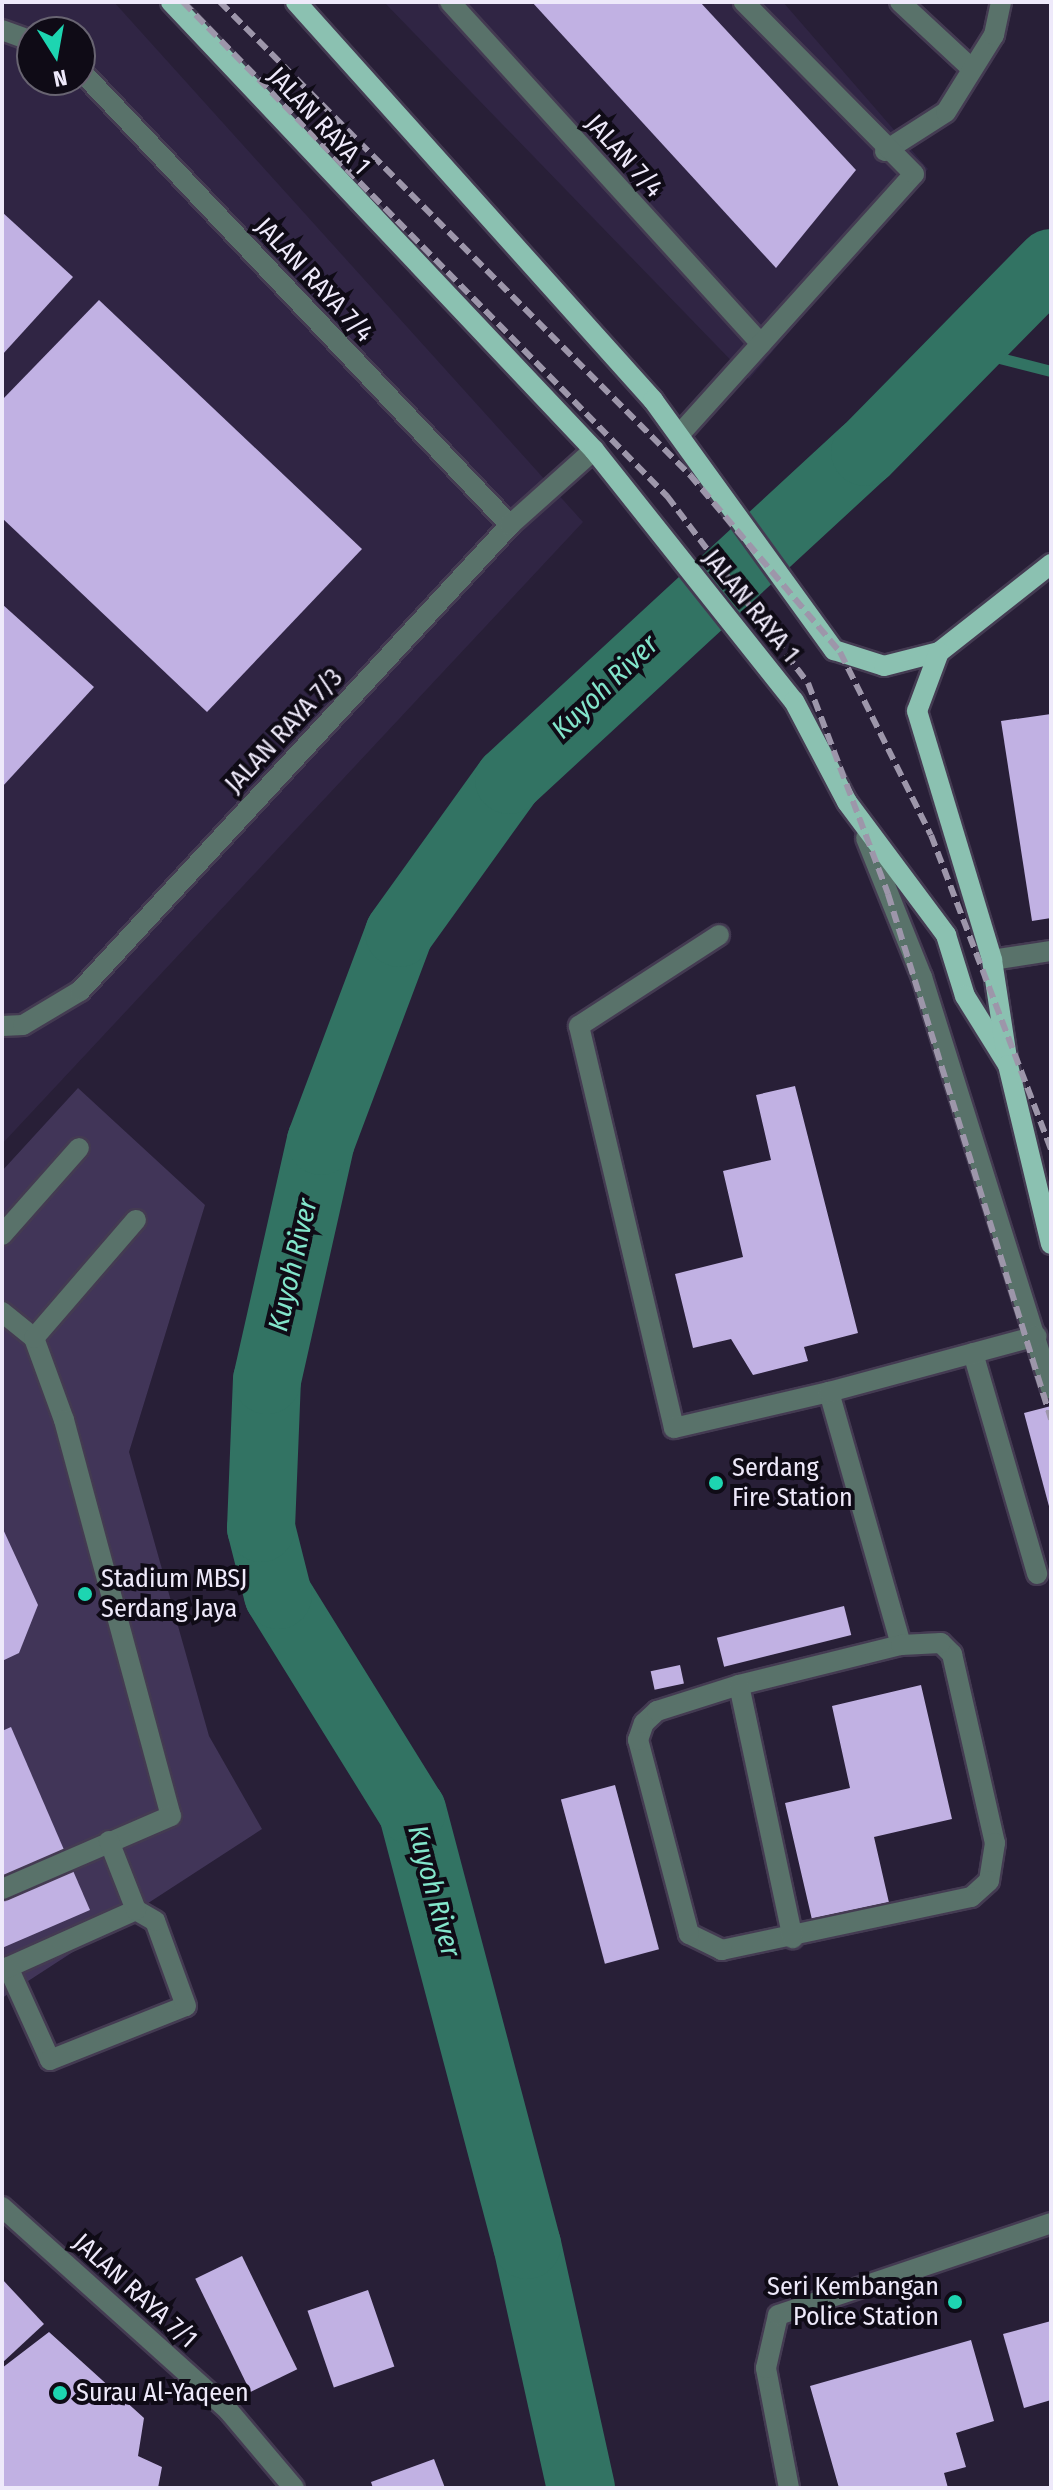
<!DOCTYPE html>
<style>
body{margin:0}
#map{position:relative;width:1053px;height:2490px;overflow:hidden;background:#281f37;font-family:"Fira Sans Condensed",sans-serif}
div>[style]{position:absolute}
.built>*{inset:0;background:#302544}
.green>*{inset:0;background:#413558}
.stream>*{height:11px;margin:-5.5px;padding:0 5.5px;transform-origin:5.5px;border-radius:5.5px;background:#327363}
.river>*{height:68px;margin:-34px;padding:0 34px;transform-origin:34px;border-radius:34px;background:#327363}
.building>*{inset:0;background:#c1b1e3;transform-origin:0 0}
.roads{filter:drop-shadow(2px 0 #443b52) drop-shadow(-2px 0 #443b52) drop-shadow(0 2px #443b52) drop-shadow(0 -2px #443b52)}
.minor>*{height:20px;margin:-10px;padding:0 10px;transform-origin:10px;border-radius:10px;background:#59726a}
.major>*{height:20px;margin:-10px;padding:0 10px;transform-origin:10px;border-radius:10px;background:#8bc1b1}
.rail>*{height:6px;margin-top:-3px;transform-origin:0;background:repeating-linear-gradient(90deg,#9d96aa 0 12px,transparent 0 18px)}
.dots>*{width:22px;height:22px;translate:-50% -50%;box-sizing:border-box;border:4px solid #0f0b16;border-radius:50%}
span{translate:-50% -50%;white-space:nowrap;text-align:center;line-height:1.15;-webkit-text-stroke:8px #0f0b16;paint-order:stroke}
.street-label{font-size:26px;color:#eee9fa}
.poi-label{font-size:26px;color:#eee9fa}
.left{translate:0 -50%;text-align:left}
.right{translate:-100% -50%;text-align:right}
.water-label{font-size:28px;color:#83e5cb;font-style:italic}
.frame{position:absolute;inset:0;border:4px solid #eee9fa;pointer-events:none}
.north{position:absolute;left:16px;top:16px;width:80px;height:80px;box-sizing:border-box;background:#0f0b16;border:2px solid #686471;border-radius:50%;rotate:169deg;font-size:22px;font-weight:700;line-height:32px;text-align:center;color:#eee9fa}
.north::after{content:'';display:block;margin:auto;width:28px;height:36px;background:#1dd5b1;clip-path:polygon(50% 0,100% 100%,50% 72%,0 100%)}
</style>
<div id="map">
<div class="built">
<div style="clip-path:polygon(evenodd,2px 2px,114px 2px,583px 522px,2px 1144px,2px 2px,32px 32px,80px 32px,80px 80px,32px 80px,32px 32px)"></div>
<div style="clip-path:polygon(384px 2px,783px 2px,928px 169px,749px 379px)"></div>
</div>
<div class="green">
<div style="clip-path:polygon(78px 1088px,205px 1205px,129px 1452px,209px 1736px,262px 1829px,2px 1998px,2px 1171px)"></div>
</div>
<div class="stream">
<div style="left:964px;top:349px;width:90px;rotate:14.2deg"></div>
</div>
<div class="river">
<div style="left:581px;top:2488px;width:249px;rotate:-102.5deg"></div>
<div style="left:527px;top:2245px;width:449px;rotate:-104.8deg"></div>
<div style="left:412px;top:1811px;width:254px;rotate:-121.8deg"></div>
<div style="left:278px;top:1595px;width:69px;rotate:-104.2deg"></div>
<div style="left:261px;top:1528px;width:148px;rotate:-87.7deg"></div>
<div style="left:267px;top:1380px;width:245px;rotate:-77.3deg"></div>
<div style="left:321px;top:1141px;width:222px;rotate:-69.4deg"></div>
<div style="left:399px;top:933px;width:188px;rotate:-54.3deg"></div>
<div style="left:509px;top:780px;width:484px;rotate:-42.7deg"></div>
<div style="left:865px;top:452px;width:265px;rotate:-45.5deg"></div>
</div>
<div class="building">
<div style="clip-path:polygon(532px 2px,700px 2px,856px 170px,776px 268px)"></div>
<div style="clip-path:polygon(2px 212px,73px 277px,2px 355px)"></div>
<div style="clip-path:polygon(99px 300px,362px 549px,207px 712px,2px 518px,2px 400px)"></div>
<div style="clip-path:polygon(2px 604px,94px 687px,2px 787px)"></div>
<div style="clip-path:polygon(1051px 714px,1051px 918px,1032px 921px,1001px 721px)"></div>
<div style="clip-path:polygon(795px 1086px,858px 1333px,804px 1347px,808px 1361px,753px 1375px,731px 1339px,693px 1348px,675px 1274px,743px 1257px,723px 1171px,771px 1160px,756px 1095px)"></div>
<div style="clip-path:polygon(1051px 1406px,1051px 1510px,1050px 1510px,1024px 1413px)"></div>
<div style="clip-path:polygon(2px 1527px,38px 1605px,19px 1653px,2px 1661px)"></div>
<div style="left:844px;top:1606px;width:30px;height:131px;rotate:76deg"></div>
<div style="left:680px;top:1665px;width:19px;height:30px;rotate:78deg"></div>
<div style="clip-path:polygon(921px 1685px,952px 1819px,874px 1837px,890px 1907px,813px 1924px,785px 1803px,850px 1788px,832px 1706px)"></div>
<div style="clip-path:polygon(11px 1727px,90px 1910px,2px 1948px,2px 1731px)"></div>
<div style="left:615px;top:1785px;width:170px;height:56px;rotate:75deg"></div>
<div style="left:242px;top:2256px;width:126px;height:52px;rotate:64deg"></div>
<div style="clip-path:polygon(2px 2279px,44px 2324px,2px 2363px)"></div>
<div style="left:368px;top:2290px;width:81px;height:64px;rotate:71deg"></div>
<div style="clip-path:polygon(1051px 2321px,1051px 2400px,1024px 2408px,1003px 2334px)"></div>
<div style="clip-path:polygon(49px 2332px,144px 2418px,138px 2456px,162px 2467px,158px 2488px,2px 2488px,2px 2368px)"></div>
<div style="clip-path:polygon(971px 2340px,994px 2421px,956px 2433px,966px 2467px,944px 2473px,948px 2488px,839px 2488px,810px 2386px)"></div>
<div style="clip-path:polygon(434px 2459px,445px 2488px,373px 2488px,371px 2482px)"></div>
</div>
<div class="roads">
<div class="minor">
<div style="left:450px;top:2px;width:462px;rotate:47.7deg"></div>
<div style="left:900px;top:2px;width:96px;rotate:42.9deg"></div>
<div style="left:2px;top:30px;width:32px;rotate:20deg"></div>
<div style="left:80px;top:70px;width:626px;rotate:46.62deg"></div>
<div style="left:885px;top:151px;width:72px;rotate:-32.6deg"></div>
<div style="left:946px;top:112px;width:91px;rotate:-58.1deg"></div>
<div style="left:994px;top:35px;width:34px;rotate:-78deg"></div>
<div style="left:679px;top:435px;width:351px;rotate:-48deg"></div>
<div style="left:914px;top:174px;width:242px;rotate:-134.7deg"></div>
<div style="left:866px;top:838px;width:150px;rotate:68.1deg"></div>
<div style="left:922px;top:977px;width:431px;rotate:72.6deg"></div>
<div style="left:719px;top:935px;width:167px;rotate:147deg"></div>
<div style="left:579px;top:1026px;width:413px;rotate:76.7deg"></div>
<div style="left:674px;top:1428px;width:159px;rotate:-13.1deg"></div>
<div style="left:829px;top:1392px;width:263px;rotate:74.1deg"></div>
<div style="left:992px;top:960px;width:60px;rotate:-8.7deg"></div>
<div style="left:2px;top:1026px;width:21px;rotate:-3deg"></div>
<div style="left:23px;top:1025px;width:66px;rotate:-30.8deg"></div>
<div style="left:80px;top:991px;width:634px;rotate:-47.3deg"></div>
<div style="left:510px;top:525px;width:113px;rotate:-41.8deg"></div>
<div style="left:2px;top:1235px;width:116px;rotate:-48.5deg"></div>
<div style="left:2px;top:1312px;width:41px;rotate:39.1deg"></div>
<div style="left:34px;top:1338px;width:87px;rotate:69.9deg"></div>
<div style="left:64px;top:1420px;width:410px;rotate:74.9deg"></div>
<div style="left:171px;top:1816px;width:184px;rotate:156.6deg"></div>
<div style="left:34px;top:1338px;width:156px;rotate:-49.2deg"></div>
<div style="left:973px;top:1353px;width:230px;rotate:73.8deg"></div>
<div style="left:829px;top:1392px;width:215px;rotate:-15.1deg"></div>
<div style="left:941px;top:1643px;width:16px;rotate:45deg"></div>
<div style="left:952px;top:1654px;width:194px;rotate:77.2deg"></div>
<div style="left:995px;top:1843px;width:38px;rotate:99deg"></div>
<div style="left:989px;top:1881px;width:24px;rotate:138deg"></div>
<div style="left:971px;top:1897px;width:255px;rotate:168deg"></div>
<div style="left:722px;top:1950px;width:37px;rotate:-154deg"></div>
<div style="left:689px;top:1934px;width:201px;rotate:-104.7deg"></div>
<div style="left:638px;top:1740px;width:18px;rotate:-71deg"></div>
<div style="left:644px;top:1723px;width:18px;rotate:-43deg"></div>
<div style="left:657px;top:1711px;width:86px;rotate:-17.6deg"></div>
<div style="left:739px;top:1685px;width:167px;rotate:-13.9deg"></div>
<div style="left:901px;top:1645px;width:40px;rotate:-2.9deg"></div>
<div style="left:739px;top:1685px;width:259px;rotate:78deg"></div>
<div style="left:8px;top:1967px;width:102px;rotate:65.7deg"></div>
<div style="left:50px;top:2060px;width:146px;rotate:-21.7deg"></div>
<div style="left:186px;top:2006px;width:90px;rotate:-110deg"></div>
<div style="left:155px;top:1921px;width:22px;rotate:-150deg"></div>
<div style="left:2px;top:1970px;width:147px;rotate:-24.1deg"></div>
<div style="left:136px;top:1910px;width:74px;rotate:-111.4deg"></div>
<div style="left:2px;top:2207px;width:304px;rotate:41.9deg"></div>
<div style="left:228px;top:2410px;width:102px;rotate:49.8deg"></div>
<div style="left:789px;top:2488px;width:122px;rotate:-100.9deg"></div>
<div style="left:766px;top:2368px;width:54px;rotate:-77.2deg"></div>
<div style="left:778px;top:2315px;width:288px;rotate:-18.6deg"></div>
</div>
<div class="major">
<div style="left:171px;top:2px;width:616px;rotate:46.64deg"></div>
<div style="left:594px;top:450px;width:321px;rotate:51.5deg"></div>
<div style="left:794px;top:701px;width:114px;rotate:62.3deg"></div>
<div style="left:847px;top:802px;width:166px;rotate:53.3deg"></div>
<div style="left:946px;top:935px;width:64px;rotate:72.7deg"></div>
<div style="left:965px;top:996px;width:81px;rotate:58.1deg"></div>
<div style="left:296px;top:2px;width:535px;rotate:48.11deg"></div>
<div style="left:653px;top:400px;width:309px;rotate:54.1deg"></div>
<div style="left:834px;top:650px;width:52px;rotate:17.7deg"></div>
<div style="left:884px;top:666px;width:57px;rotate:-14.3deg"></div>
<div style="left:1051px;top:564px;width:142px;rotate:141.8deg"></div>
<div style="left:939px;top:652px;width:63px;rotate:110.4deg"></div>
<div style="left:917px;top:711px;width:260px;rotate:73.2deg"></div>
<div style="left:992px;top:960px;width:106px;rotate:81.3deg"></div>
<div style="left:1008px;top:1065px;width:184px;rotate:76.5deg"></div>
</div>
</div>
<div class="rail">
<div style="left:183px;top:2px;width:692px;rotate:45.59deg"></div>
<div style="left:667px;top:496px;width:234px;rotate:53deg"></div>
<div style="left:808px;top:683px;width:226px;rotate:69.2deg"></div>
<div style="left:888px;top:894px;width:550px;rotate:72.75deg"></div>
<div style="left:220px;top:2px;width:667px;rotate:45.18deg"></div>
<div style="left:690px;top:475px;width:232px;rotate:49.7deg"></div>
<div style="left:840px;top:652px;width:204px;rotate:63.6deg"></div>
<div style="left:931px;top:835px;width:337px;rotate:69.1deg"></div>
</div>
<div class="dots">
<div style="left:716px;top:1483px;background:#1dd5b1"></div>
<div style="left:85px;top:1594px;background:#1dd5b1"></div>
<div style="left:955px;top:2302px;background:#1dd5b1"></div>
<div style="left:60px;top:2393px;background:#1dd5b1"></div>
</div>
<div class="street-label">
<span style="left:319px;top:121px;rotate:47deg">JALAN RAYA 1</span>
<span style="left:624px;top:156px;rotate:48deg">JALAN 7/4</span>
<span style="left:314px;top:280px;rotate:47deg">JALAN RAYA 7/4</span>
<span style="left:751px;top:606px;rotate:51deg">JALAN RAYA 1</span>
<span style="left:284px;top:731px;rotate:-47deg">JALAN RAYA 7/3</span>
<span style="left:135px;top:2291px;rotate:42deg">JALAN RAYA 7/1</span>
</div>
<div class="poi-label">
<span class="left" style="left:732px;top:1483px">Serdang<br>Fire Station</span>
<span class="left" style="left:101px;top:1594px">Stadium MBSJ<br>Serdang Jaya</span>
<span class="right" style="left:939px;top:2302px">Seri Kembangan<br>Police Station</span>
<span class="left" style="left:76px;top:2393px">Surau Al-Yaqeen</span>
</div>
<div class="water-label">
<span style="left:605px;top:687px;rotate:-44deg">Kuyoh River</span>
<span style="left:293px;top:1265px;rotate:-77deg">Kuyoh River</span>
<span style="left:434px;top:1891px;rotate:75deg">Kuyoh River</span>
</div>
<div class="frame"></div>
<div class="north">N</div>
</div>
